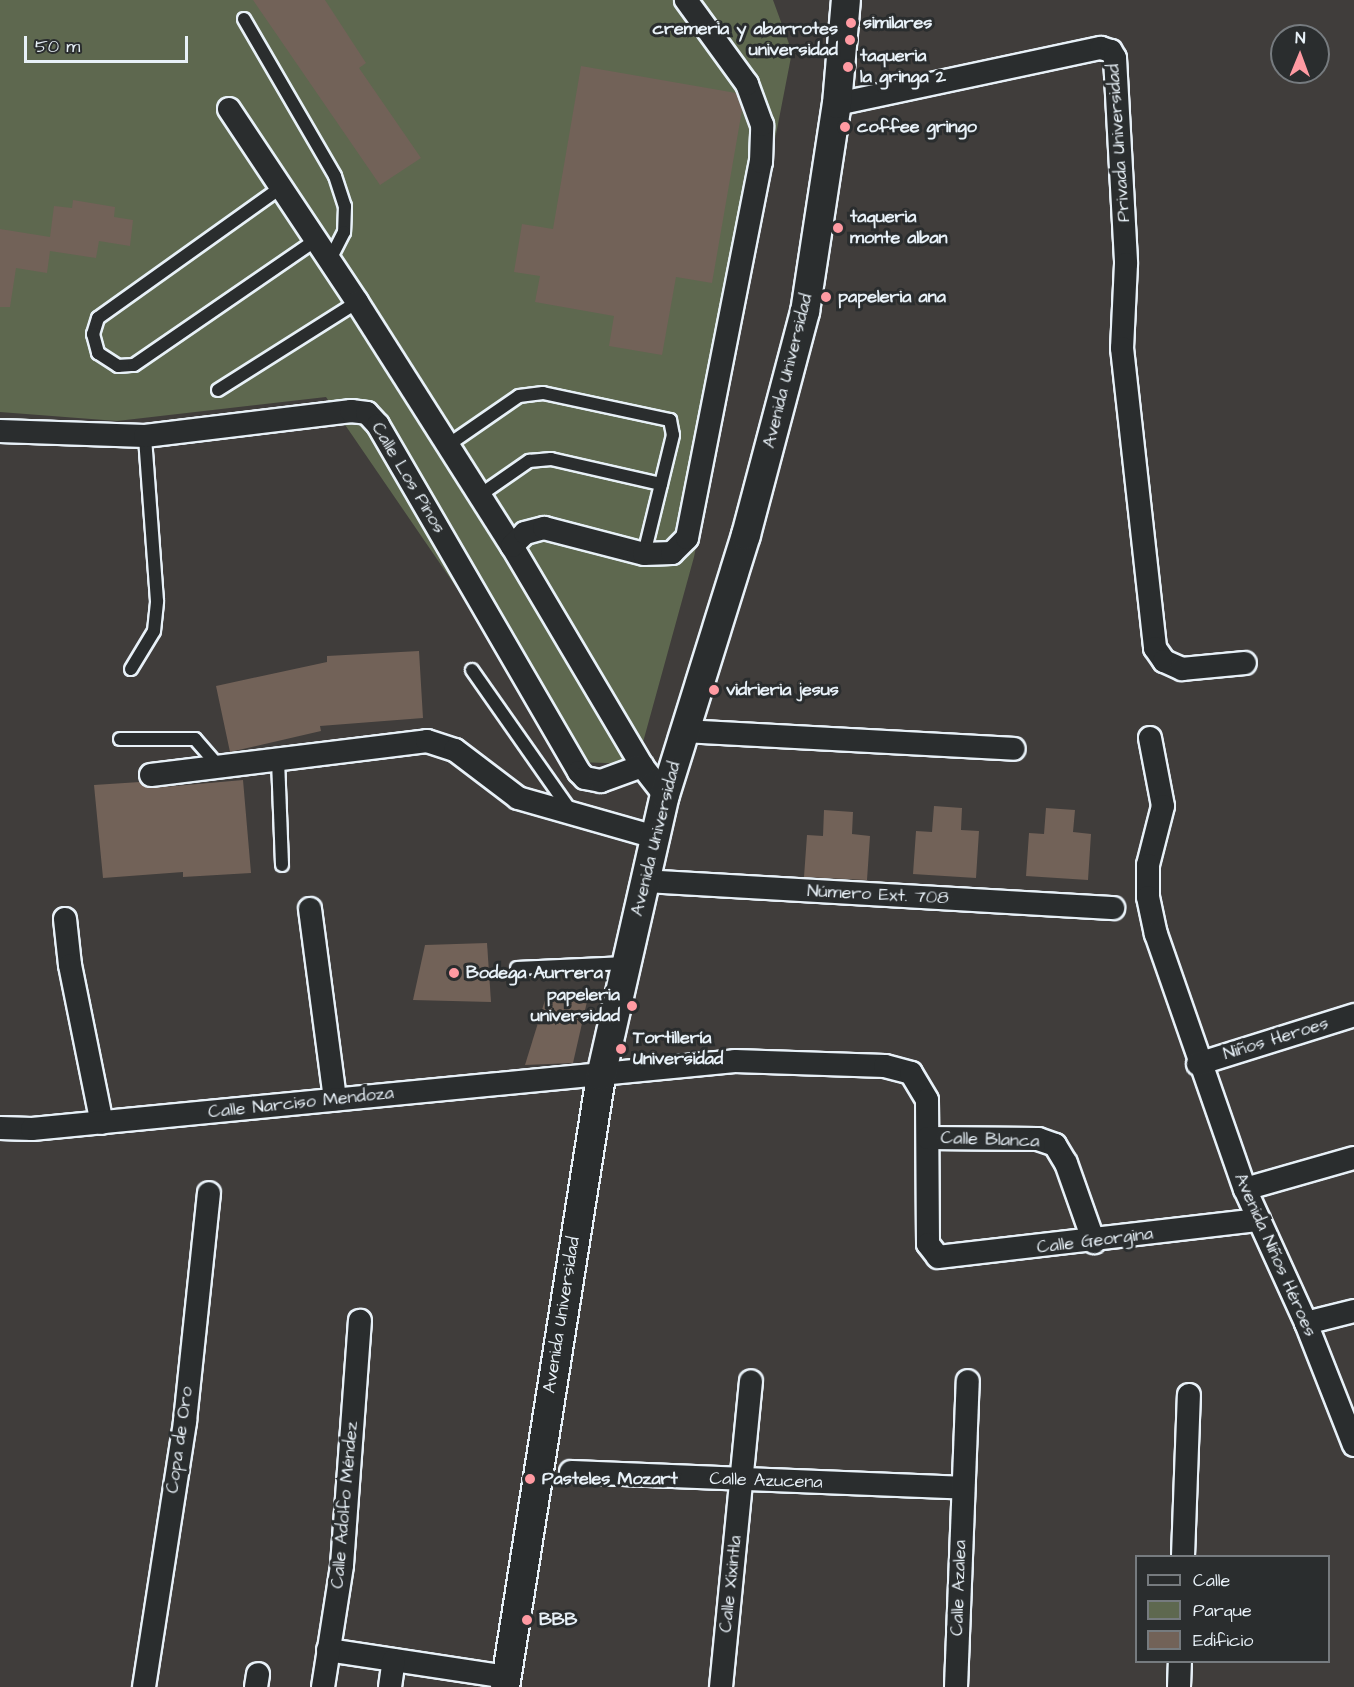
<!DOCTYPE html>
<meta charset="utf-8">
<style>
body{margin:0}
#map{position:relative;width:1354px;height:1687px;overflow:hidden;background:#403d3b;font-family:"Architects Daughter",sans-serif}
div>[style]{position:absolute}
.green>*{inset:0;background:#5e684f}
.building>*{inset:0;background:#726258}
.roads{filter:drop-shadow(2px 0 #e8f1f8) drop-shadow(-2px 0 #e8f1f8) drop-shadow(0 2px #e8f1f8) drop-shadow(0 -2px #e8f1f8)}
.service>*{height:12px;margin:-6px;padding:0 6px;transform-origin:6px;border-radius:6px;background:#2a2d2e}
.minor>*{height:22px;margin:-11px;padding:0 11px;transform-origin:11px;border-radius:11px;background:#2a2d2e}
.tertiary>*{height:28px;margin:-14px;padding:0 14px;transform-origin:14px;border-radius:14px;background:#2a2d2e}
.dots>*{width:16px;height:16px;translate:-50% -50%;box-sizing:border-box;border:3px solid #2a2d2e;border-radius:50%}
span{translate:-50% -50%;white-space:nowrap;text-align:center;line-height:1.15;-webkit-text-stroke:6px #2a2d2e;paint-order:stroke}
.poi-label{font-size:18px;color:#e8f1f8;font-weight:700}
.left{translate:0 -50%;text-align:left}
.right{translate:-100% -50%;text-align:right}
.street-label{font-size:18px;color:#e8f1f8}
.legend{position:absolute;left:1135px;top:1555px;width:195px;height:108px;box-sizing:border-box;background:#2a2d2e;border:2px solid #767b7f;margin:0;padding:8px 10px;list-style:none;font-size:18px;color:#e8f1f8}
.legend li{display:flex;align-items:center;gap:12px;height:30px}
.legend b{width:30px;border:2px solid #767b7f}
.north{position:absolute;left:1270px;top:24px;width:60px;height:60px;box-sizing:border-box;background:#2a2d2e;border:2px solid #767b7f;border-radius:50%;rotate:1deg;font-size:16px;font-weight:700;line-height:24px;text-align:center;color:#e8f1f8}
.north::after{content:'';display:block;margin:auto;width:21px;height:27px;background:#ff9aa2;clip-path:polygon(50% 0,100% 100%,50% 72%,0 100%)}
.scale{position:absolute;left:24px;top:36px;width:164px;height:27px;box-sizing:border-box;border:3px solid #e8f1f8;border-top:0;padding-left:8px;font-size:18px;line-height:21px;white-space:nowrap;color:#e8f1f8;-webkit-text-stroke:4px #2a2d2e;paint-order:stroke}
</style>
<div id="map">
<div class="green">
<div style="clip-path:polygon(0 0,773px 0,792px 52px,694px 557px,637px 764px,576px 762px,326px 397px,117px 421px,0 412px)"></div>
</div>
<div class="building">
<div style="clip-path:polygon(253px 0,325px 0,366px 63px,359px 68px,421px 158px,380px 185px)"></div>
<div style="clip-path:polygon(581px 66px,736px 93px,742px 110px,712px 283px,676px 277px,662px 355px,609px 346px,614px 316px,535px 302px,540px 276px,514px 272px,522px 224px,553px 229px)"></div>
<div style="clip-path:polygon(73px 200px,115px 207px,114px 217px,133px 220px,130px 246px,99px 241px,96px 258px,50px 251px,47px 273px,16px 268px,10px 307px,0 307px,0 229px,50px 237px,54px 206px,72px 208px)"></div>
<div style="clip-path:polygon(419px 651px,423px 718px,320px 726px,321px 731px,230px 752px,216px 686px,327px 662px,327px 656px)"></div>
<div style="clip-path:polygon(243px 780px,251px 873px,183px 877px,183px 872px,103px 878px,94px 785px,140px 782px,153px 788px)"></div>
<div style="clip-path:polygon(934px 806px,962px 808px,961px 830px,979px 831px,976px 878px,913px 874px,916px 831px,932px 832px)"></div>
<div style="clip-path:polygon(1046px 808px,1075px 810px,1073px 832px,1091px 834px,1088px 880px,1026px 876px,1029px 833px,1044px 834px)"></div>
<div style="clip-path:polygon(824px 810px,853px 812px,852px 834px,870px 836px,867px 880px,804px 877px,807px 835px,823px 836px)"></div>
<div style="clip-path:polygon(487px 943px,491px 1002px,413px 1000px,425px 945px)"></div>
<div style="clip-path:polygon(546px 997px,588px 997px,573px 1063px,525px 1065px)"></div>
</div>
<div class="roads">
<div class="service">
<div style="left:244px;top:19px;width:181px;rotate:59.9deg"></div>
<div style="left:335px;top:176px;width:32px;rotate:72deg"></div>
<div style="left:345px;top:206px;width:26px;rotate:92deg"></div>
<div style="left:344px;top:232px;width:30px;rotate:117deg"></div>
<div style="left:283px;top:186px;width:227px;rotate:144.5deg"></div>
<div style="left:98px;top:318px;width:17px;rotate:107deg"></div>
<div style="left:93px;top:334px;width:20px;rotate:75deg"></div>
<div style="left:98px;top:353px;width:24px;rotate:33deg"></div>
<div style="left:118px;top:366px;width:16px;rotate:-4deg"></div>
<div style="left:134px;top:365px;width:222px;rotate:-34.5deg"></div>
<div style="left:218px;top:390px;width:165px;rotate:-32.3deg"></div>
<div style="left:448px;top:445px;width:86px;rotate:-34.6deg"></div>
<div style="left:519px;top:396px;width:24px;rotate:-7deg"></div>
<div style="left:543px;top:393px;width:130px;rotate:12deg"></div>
<div style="left:670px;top:420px;width:15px;rotate:79deg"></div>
<div style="left:673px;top:435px;width:122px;rotate:103.7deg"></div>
<div style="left:480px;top:495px;width:60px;rotate:-34.8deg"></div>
<div style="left:529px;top:461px;width:22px;rotate:-5deg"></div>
<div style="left:551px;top:459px;width:113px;rotate:12.8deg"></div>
<div style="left:131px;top:669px;width:44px;rotate:-58.8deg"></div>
<div style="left:154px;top:631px;width:30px;rotate:-84deg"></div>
<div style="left:157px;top:601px;width:165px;rotate:-94.2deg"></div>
<div style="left:472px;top:670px;width:171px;rotate:55deg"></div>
<div style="left:120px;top:739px;width:75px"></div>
<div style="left:195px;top:739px;width:38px;rotate:49deg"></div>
<div style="left:278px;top:760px;width:105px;rotate:87.8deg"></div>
<div style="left:517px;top:968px;width:109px;rotate:-2.6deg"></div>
</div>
<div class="minor">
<div style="left:837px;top:104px;width:270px;rotate:-12deg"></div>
<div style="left:1101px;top:48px;width:10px;rotate:17deg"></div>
<div style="left:1111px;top:51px;width:8px;rotate:60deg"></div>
<div style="left:1115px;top:58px;width:206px;rotate:86.9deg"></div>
<div style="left:1126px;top:264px;width:84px;rotate:92.7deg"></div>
<div style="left:1122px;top:348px;width:302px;rotate:83.7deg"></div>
<div style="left:1155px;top:648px;width:16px;rotate:55deg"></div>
<div style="left:1164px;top:661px;width:20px;rotate:24deg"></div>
<div style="left:1182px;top:669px;width:63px;rotate:-5.4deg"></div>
<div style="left:229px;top:109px;width:232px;rotate:56.4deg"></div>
<div style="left:357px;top:302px;width:289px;rotate:57.6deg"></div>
<div style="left:512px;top:546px;width:256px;rotate:59.4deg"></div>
<div style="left:642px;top:766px;width:37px;rotate:52deg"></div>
<div style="left:0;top:431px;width:145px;rotate:2deg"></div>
<div style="left:145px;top:436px;width:208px;rotate:-6.9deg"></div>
<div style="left:351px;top:411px;width:16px;rotate:7deg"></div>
<div style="left:367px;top:413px;width:16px;rotate:47deg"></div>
<div style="left:378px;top:425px;width:401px;rotate:59.9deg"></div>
<div style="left:579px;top:772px;width:8px;rotate:45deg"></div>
<div style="left:585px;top:778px;width:16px;rotate:11deg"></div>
<div style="left:601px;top:781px;width:44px;rotate:-20.1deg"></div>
<div style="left:512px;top:546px;width:18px;rotate:-45deg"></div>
<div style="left:525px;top:533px;width:20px;rotate:-15deg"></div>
<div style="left:544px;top:528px;width:103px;rotate:14.6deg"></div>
<div style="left:644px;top:554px;width:28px;rotate:-2deg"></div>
<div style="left:672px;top:553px;width:21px;rotate:-45deg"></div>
<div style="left:687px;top:538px;width:383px;rotate:-78.9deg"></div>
<div style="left:761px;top:162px;width:37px;rotate:-88deg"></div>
<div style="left:762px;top:125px;width:44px;rotate:-110.1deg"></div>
<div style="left:747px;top:84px;width:104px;rotate:-126deg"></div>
<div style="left:685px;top:731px;width:329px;rotate:3.1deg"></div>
<div style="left:1150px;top:738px;width:69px;rotate:79.2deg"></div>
<div style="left:1163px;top:806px;width:61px;rotate:104.3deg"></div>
<div style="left:1148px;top:865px;width:32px;rotate:90deg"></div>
<div style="left:1148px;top:897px;width:38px;rotate:78deg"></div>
<div style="left:1156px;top:934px;width:270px;rotate:70.8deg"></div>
<div style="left:1245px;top:1189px;width:147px;rotate:65.5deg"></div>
<div style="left:1306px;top:1323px;width:131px;rotate:68.5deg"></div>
<div style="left:151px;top:775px;width:278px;rotate:-7deg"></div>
<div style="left:427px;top:741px;width:29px;rotate:18deg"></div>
<div style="left:455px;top:750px;width:79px;rotate:37.3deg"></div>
<div style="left:518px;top:798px;width:142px;rotate:15.9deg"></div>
<div style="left:644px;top:881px;width:470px;rotate:3.3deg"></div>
<div style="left:310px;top:909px;width:192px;rotate:82.5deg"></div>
<div style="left:65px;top:919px;width:46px;rotate:83.8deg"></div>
<div style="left:70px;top:965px;width:161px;rotate:78.6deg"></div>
<div style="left:1198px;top:1064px;width:164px;rotate:-17.4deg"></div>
<div style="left:0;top:1128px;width:32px;rotate:2deg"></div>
<div style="left:32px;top:1129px;width:706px;rotate:-5.52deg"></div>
<div style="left:735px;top:1061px;width:150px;rotate:1.9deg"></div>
<div style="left:885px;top:1066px;width:27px;rotate:15deg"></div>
<div style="left:911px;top:1073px;width:31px;rotate:59deg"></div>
<div style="left:927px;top:1100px;width:144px;rotate:89.6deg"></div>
<div style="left:928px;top:1244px;width:16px;rotate:52deg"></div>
<div style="left:938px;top:1257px;width:323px;rotate:-6.6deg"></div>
<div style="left:928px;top:1138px;width:110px;rotate:0.5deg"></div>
<div style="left:1038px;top:1139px;width:18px;rotate:19deg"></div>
<div style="left:1055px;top:1145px;width:21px;rotate:59deg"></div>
<div style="left:1066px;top:1163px;width:84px;rotate:70.5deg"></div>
<div style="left:1245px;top:1189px;width:113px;rotate:-15.9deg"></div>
<div style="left:1306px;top:1323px;width:49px;rotate:-14deg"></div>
<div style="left:571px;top:1472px;width:391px;rotate:2.3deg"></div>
<div style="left:1183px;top:1556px;width:161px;rotate:-87.9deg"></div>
<div style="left:328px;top:1650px;width:180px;rotate:8.6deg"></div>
<div style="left:144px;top:1687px;width:269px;rotate:-81.2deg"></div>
<div style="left:185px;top:1421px;width:229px;rotate:-84deg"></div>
<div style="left:256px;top:1687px;width:13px;rotate:-81deg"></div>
<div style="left:323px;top:1687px;width:123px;rotate:-81.1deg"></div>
<div style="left:342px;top:1565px;width:245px;rotate:-85.8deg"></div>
<div style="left:390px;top:1687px;width:27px;rotate:-82deg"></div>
<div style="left:721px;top:1687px;width:307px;rotate:-84.4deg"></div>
<div style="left:956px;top:1687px;width:306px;rotate:-87.8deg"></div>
<div style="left:1179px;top:1687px;width:25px;rotate:-88deg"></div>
</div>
<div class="tertiary">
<div style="left:505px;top:1687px;width:618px;rotate:-81.07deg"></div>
<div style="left:601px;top:1076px;width:288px;rotate:-77.2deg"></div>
<div style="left:665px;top:795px;width:272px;rotate:-72.7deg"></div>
<div style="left:746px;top:535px;width:231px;rotate:-75.2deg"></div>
<div style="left:805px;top:312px;width:210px;rotate:-81.3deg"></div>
<div style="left:837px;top:104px;width:104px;rotate:-85.1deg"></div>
</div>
</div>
<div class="dots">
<div style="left:851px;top:23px;background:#ff9aa2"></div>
<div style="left:850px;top:40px;background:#ff9aa2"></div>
<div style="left:848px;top:67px;background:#ff9aa2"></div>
<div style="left:845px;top:127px;background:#ff9aa2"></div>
<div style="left:838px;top:228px;background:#ff9aa2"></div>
<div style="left:826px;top:297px;background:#ff9aa2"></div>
<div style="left:714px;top:690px;background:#ff9aa2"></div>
<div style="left:454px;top:973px;background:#ff9aa2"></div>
<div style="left:632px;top:1006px;background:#ff9aa2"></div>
<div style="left:621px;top:1049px;background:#ff9aa2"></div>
<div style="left:530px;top:1479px;background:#ff9aa2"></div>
<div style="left:527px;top:1620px;background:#ff9aa2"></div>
</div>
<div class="poi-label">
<span class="left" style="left:863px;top:23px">similares</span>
<span class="right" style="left:838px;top:40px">cremeria y abarrotes<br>universidad</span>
<span class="left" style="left:860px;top:67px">taqueria<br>la gringa 2</span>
<span class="left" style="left:857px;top:127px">coffee gringo</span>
<span class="left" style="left:850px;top:228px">taqueria<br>monte alban</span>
<span class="left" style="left:838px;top:297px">papeleria ana</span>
<span class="left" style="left:726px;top:690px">vidrieria jesus</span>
<span class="left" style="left:466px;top:973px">Bodega Aurrera</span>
<span class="right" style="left:620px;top:1006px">papeleria<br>universidad</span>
<span class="left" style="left:633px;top:1049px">Tortillería<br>Universidad</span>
<span class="left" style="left:542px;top:1479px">Pasteles Mozart</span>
<span class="left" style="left:539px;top:1620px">BBB</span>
</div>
<div class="street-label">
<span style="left:1119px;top:143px;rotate:-94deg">Privada Universidad</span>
<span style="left:788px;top:371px;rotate:-76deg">Avenida Universidad</span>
<span style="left:408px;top:478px;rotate:59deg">Calle Los Pinos</span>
<span style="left:656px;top:839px;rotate:-76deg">Avenida Universidad</span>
<span style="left:878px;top:895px;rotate:3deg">Número Ext. 708</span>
<span style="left:1276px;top:1039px;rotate:-17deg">Niños Heroes</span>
<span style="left:301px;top:1103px;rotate:-6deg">Calle Narciso Mendoza</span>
<span style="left:990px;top:1140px;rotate:2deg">Calle Blanca</span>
<span style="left:1095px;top:1241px;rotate:-7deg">Calle Georgina</span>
<span style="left:1275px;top:1255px;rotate:66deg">Avenida Niños Héroes</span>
<span style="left:562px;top:1315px;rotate:-81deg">Avenida Universidad</span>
<span style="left:180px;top:1440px;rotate:-82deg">Copa de Oro</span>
<span style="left:766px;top:1481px;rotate:2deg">Calle Azucena</span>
<span style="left:345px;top:1505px;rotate:-85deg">Calle Adolfo Méndez</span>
<span style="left:731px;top:1584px;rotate:-84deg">Calle Xixintla</span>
<span style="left:959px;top:1588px;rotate:-88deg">Calle Azalea</span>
</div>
<ul class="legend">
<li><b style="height:8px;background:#2a2d2e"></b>Calle</li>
<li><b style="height:16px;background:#5e684f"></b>Parque</li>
<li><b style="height:16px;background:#726258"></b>Edificio</li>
</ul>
<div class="north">N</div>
<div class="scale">50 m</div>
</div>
